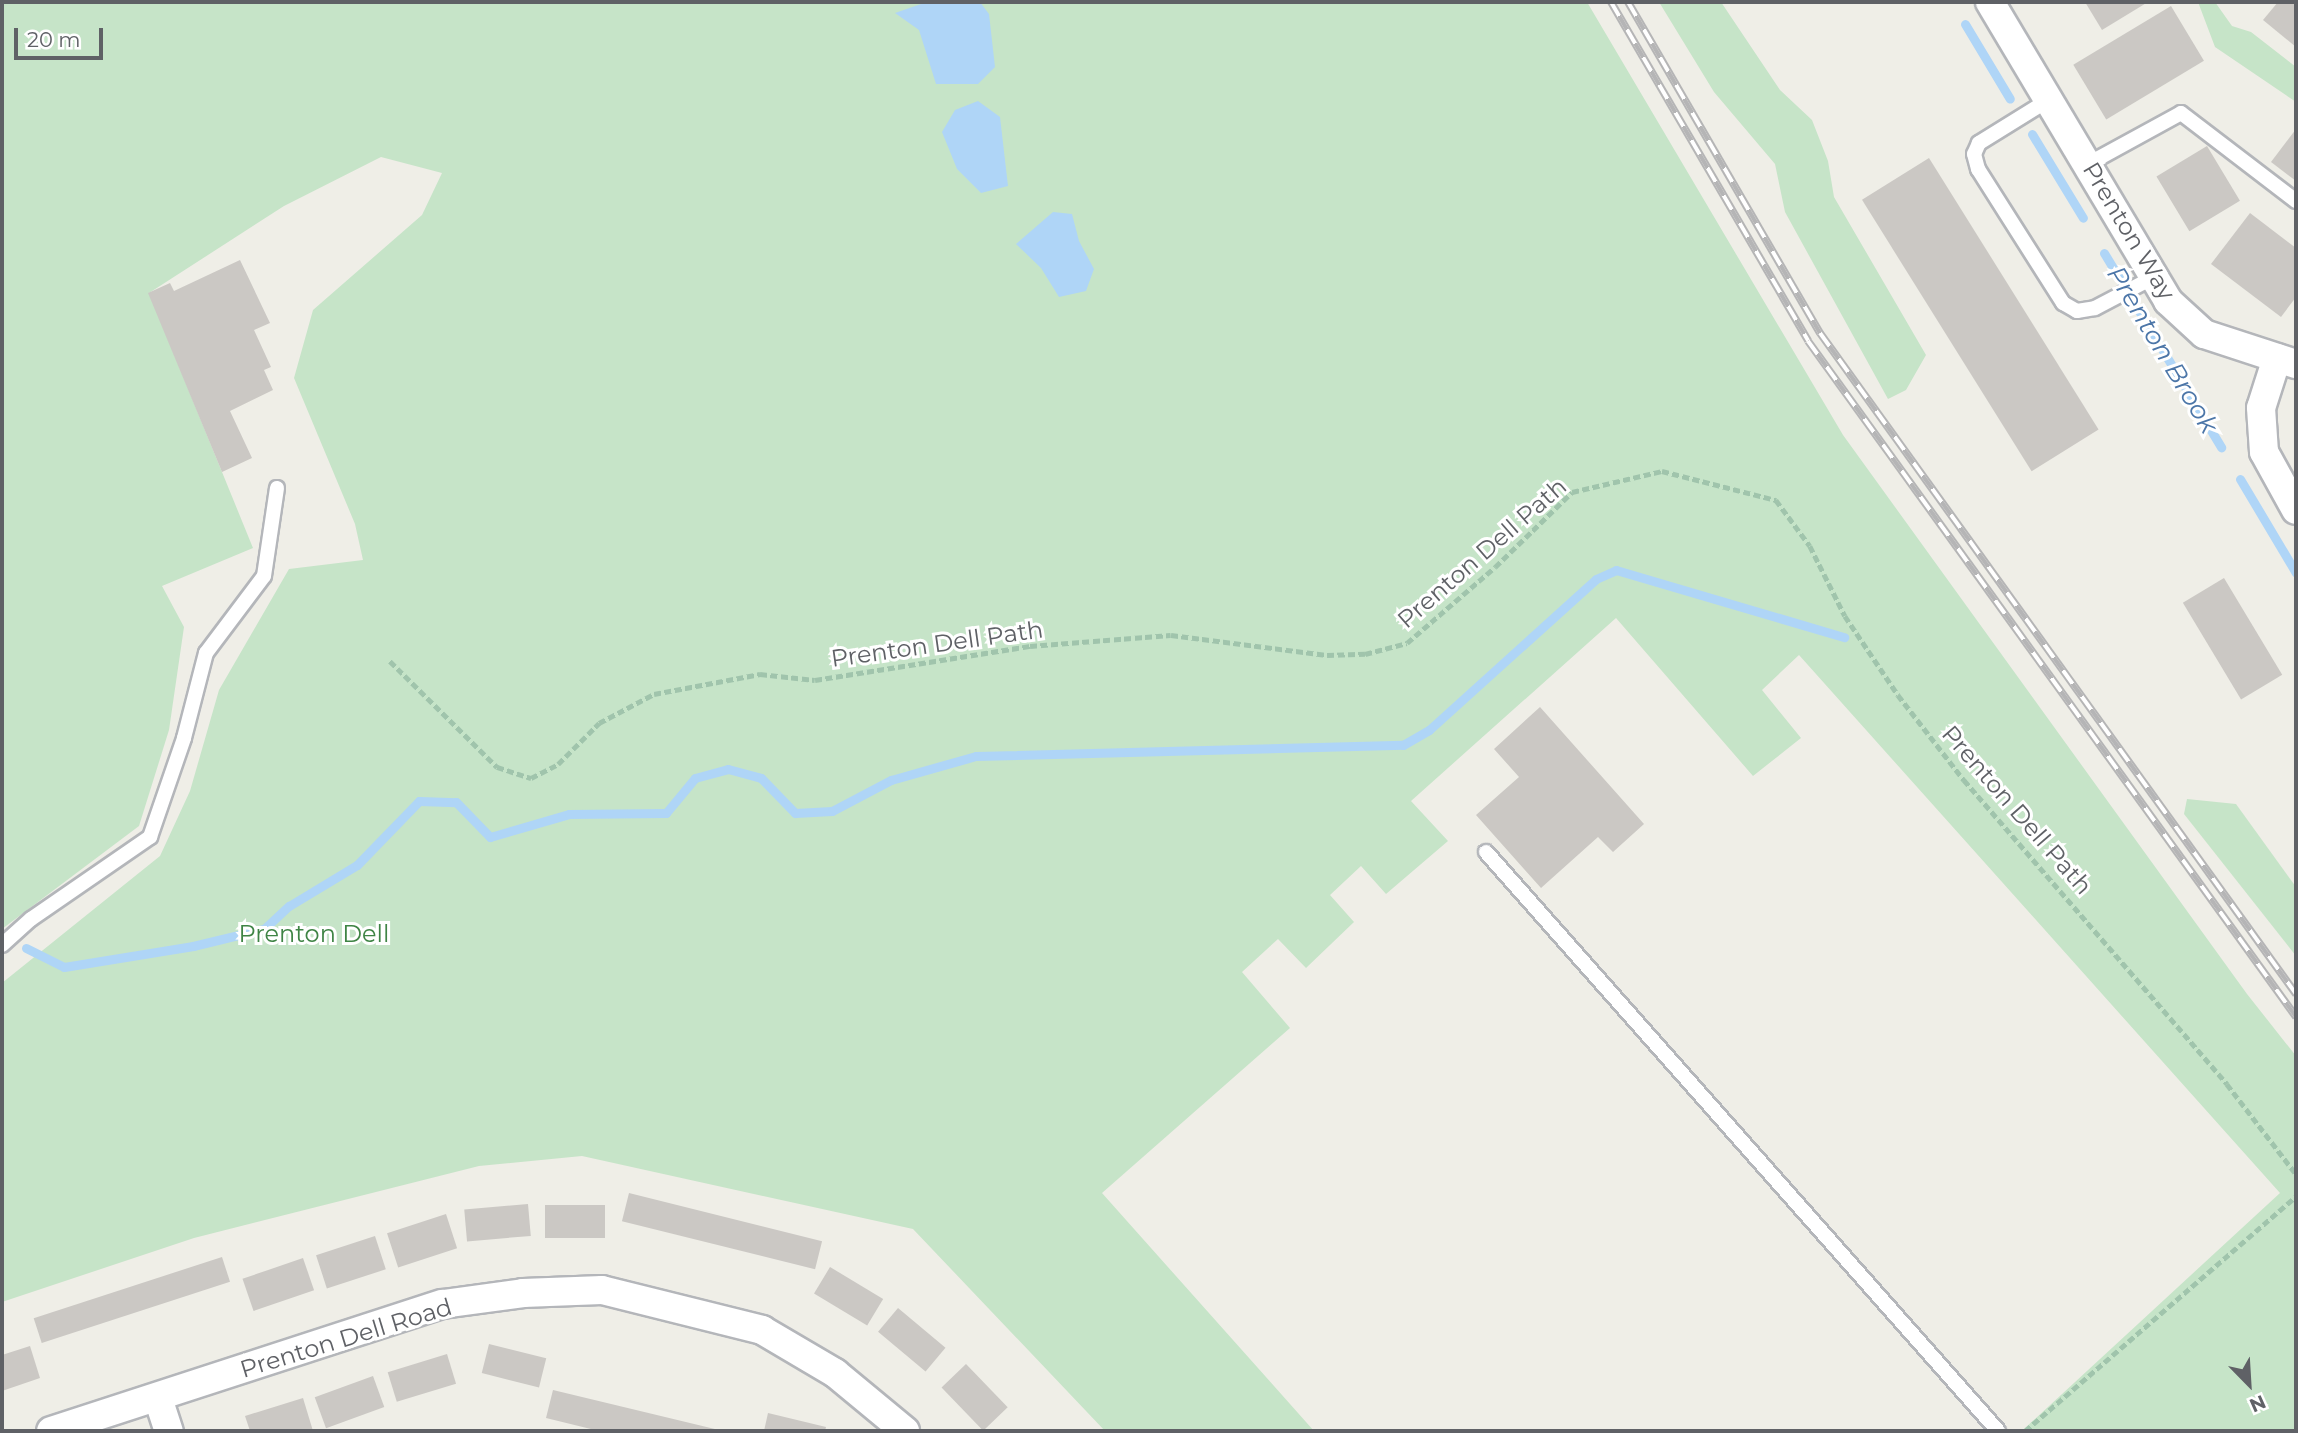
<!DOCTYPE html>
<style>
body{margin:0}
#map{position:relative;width:2298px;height:1433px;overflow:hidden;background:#efeee7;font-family:Montserrat,sans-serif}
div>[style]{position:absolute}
.green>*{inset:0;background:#c6e4c8}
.water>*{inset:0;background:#afd5f7}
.stream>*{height:9px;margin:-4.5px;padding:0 4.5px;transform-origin:4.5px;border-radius:4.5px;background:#afd5f7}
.building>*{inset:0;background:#cbc8c4;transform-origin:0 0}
.path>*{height:4.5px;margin-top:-2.25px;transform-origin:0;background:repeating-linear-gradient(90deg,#a0c4ac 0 7px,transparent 0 10.5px)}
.roads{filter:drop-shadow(2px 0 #b4b6ba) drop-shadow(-2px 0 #b4b6ba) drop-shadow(0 2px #b4b6ba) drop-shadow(0 -2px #b4b6ba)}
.lane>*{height:14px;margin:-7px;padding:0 7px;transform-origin:7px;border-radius:7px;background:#fff}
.street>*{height:28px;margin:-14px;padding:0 14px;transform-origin:14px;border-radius:14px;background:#fff}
.rail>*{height:8px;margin-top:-4px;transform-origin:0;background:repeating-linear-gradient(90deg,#fff 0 16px,#b5b5b6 0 32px);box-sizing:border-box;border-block:2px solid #b5b5b6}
span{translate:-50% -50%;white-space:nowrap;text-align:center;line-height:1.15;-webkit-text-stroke:6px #fff;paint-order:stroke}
.street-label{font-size:24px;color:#5f6166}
.park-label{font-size:24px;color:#3f8445}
.water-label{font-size:26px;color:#4c76a8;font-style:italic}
.frame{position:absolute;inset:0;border:4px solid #5f6166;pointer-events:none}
.north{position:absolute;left:2214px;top:1349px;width:70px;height:70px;-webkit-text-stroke:5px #fff;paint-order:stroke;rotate:156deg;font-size:19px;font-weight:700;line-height:28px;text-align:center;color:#5f6166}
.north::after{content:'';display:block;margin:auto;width:24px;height:32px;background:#5f6166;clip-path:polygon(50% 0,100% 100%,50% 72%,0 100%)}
.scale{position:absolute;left:14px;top:28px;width:89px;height:32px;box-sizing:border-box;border:4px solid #5f6166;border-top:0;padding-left:9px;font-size:21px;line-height:24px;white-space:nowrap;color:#5f6166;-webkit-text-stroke:5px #fff;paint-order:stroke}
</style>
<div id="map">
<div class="green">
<div style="clip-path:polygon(2px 2px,1587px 2px,1843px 435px,2247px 994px,2296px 1056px,2296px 1431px,2024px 1429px,2280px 1193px,1799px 655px,1762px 690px,1801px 738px,1753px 776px,1616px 618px,1411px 801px,1448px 841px,1386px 894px,1361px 866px,1330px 895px,1354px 922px,1306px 968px,1278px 939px,1242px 972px,1290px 1028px,1102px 1193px,1314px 1431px,1105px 1431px,913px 1229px,582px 1156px,479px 1166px,194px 1238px,2px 1302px,2px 983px,160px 856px,190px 791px,219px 690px,289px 569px,363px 560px,355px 524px,294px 378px,313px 310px,422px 215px,442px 173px,381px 157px,284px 206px,149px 293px,253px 548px,162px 586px,184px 627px,169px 730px,139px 826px,2px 929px)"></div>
<div style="clip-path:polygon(1659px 2px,1721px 2px,1780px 90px,1812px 120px,1828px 161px,1834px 197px,1926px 355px,1906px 390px,1888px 399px,1785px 212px,1775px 164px,1714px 92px)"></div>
<div style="clip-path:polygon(2198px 2px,2215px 2px,2232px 26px,2251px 32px,2296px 67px,2296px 102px,2215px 47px)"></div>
<div style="clip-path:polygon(2187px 799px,2236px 804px,2296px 887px,2296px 956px,2184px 814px)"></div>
</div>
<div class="water">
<div style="clip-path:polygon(927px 2px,980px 2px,989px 14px,995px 67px,978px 84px,936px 84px,919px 30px,895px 13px)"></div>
<div style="clip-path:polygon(978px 101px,1000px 117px,1008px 186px,981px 193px,957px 169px,942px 132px,955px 110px)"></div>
<div style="clip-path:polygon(1053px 212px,1072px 214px,1079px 241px,1094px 269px,1086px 291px,1059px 297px,1041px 268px,1016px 244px)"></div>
</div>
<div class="stream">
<div style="left:1965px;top:24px;width:87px;rotate:59deg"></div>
<div style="left:2032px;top:134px;width:98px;rotate:58.7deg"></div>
<div style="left:2104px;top:253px;width:227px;rotate:58.9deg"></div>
<div style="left:2240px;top:479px;width:109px;rotate:59.2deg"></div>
<div style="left:26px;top:948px;width:42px;rotate:26.6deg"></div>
<div style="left:64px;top:967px;width:131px;rotate:-9.2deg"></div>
<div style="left:193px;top:946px;width:73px;rotate:-13.5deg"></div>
<div style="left:264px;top:929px;width:34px;rotate:-43deg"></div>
<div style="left:289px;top:906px;width:79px;rotate:-31.1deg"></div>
<div style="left:357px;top:865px;width:89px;rotate:-45.9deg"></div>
<div style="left:419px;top:801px;width:37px;rotate:2deg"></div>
<div style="left:456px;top:802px;width:49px;rotate:45.8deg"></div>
<div style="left:490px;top:837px;width:82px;rotate:-16.2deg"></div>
<div style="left:569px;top:814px;width:97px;rotate:-0.6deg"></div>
<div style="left:666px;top:813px;width:45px;rotate:-50.4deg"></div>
<div style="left:695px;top:778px;width:34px;rotate:-15deg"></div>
<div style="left:728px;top:769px;width:34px;rotate:15deg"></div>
<div style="left:761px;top:778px;width:49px;rotate:45.8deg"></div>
<div style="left:795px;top:813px;width:37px;rotate:-3deg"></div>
<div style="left:832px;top:811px;width:67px;rotate:-27.7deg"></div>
<div style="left:891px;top:780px;width:88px;rotate:-15.8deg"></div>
<div style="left:976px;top:756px;width:427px;rotate:-1.5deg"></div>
<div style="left:1403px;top:745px;width:30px;rotate:-30deg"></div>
<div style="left:1429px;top:730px;width:225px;rotate:-42.1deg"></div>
<div style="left:1596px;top:579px;width:22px;rotate:-24deg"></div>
<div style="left:1616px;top:570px;width:238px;rotate:16.4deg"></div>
</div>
<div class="building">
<div style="clip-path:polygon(2085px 2px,2148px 2px,2102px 30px)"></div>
<div style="clip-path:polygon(2278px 2px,2296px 2px,2296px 47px,2263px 20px)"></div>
<div style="left:2171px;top:6px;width:64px;height:114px;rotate:59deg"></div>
<div style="clip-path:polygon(2296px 129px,2296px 181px,2271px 162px)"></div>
<div style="left:2207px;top:146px;width:64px;height:59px;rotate:59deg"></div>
<div style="left:1929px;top:158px;width:320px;height:79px;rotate:58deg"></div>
<div style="clip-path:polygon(2250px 213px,2296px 248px,2296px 297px,2281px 317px,2211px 264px)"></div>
<div style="clip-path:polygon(240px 260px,270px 323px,254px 330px,271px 367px,264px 370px,273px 390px,230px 411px,252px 458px,222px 472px,148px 293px,170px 283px,174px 291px)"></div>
<div style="left:2224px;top:578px;width:113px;height:48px;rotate:59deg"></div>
<div style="clip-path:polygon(1540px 707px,1644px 824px,1613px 852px,1598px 837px,1541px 888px,1476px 815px,1519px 777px,1494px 749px)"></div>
<div style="left:629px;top:1193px;width:199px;height:29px;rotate:14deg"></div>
<div style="left:528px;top:1204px;width:32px;height:64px;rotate:85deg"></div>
<div style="left:545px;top:1205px;width:60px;height:33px"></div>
<div style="left:446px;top:1214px;width:36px;height:62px;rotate:72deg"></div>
<div style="left:375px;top:1236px;width:35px;height:62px;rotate:72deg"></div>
<div style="left:222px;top:1257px;width:26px;height:198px;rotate:72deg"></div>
<div style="left:303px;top:1258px;width:34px;height:64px;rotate:71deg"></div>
<div style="left:830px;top:1267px;width:62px;height:31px;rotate:31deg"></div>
<div style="left:898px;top:1308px;width:62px;height:31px;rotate:40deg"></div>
<div style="left:489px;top:1344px;width:59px;height:30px;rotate:14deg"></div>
<div style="clip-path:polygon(30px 1346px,40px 1378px,2px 1391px,2px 1355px)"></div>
<div style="left:447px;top:1354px;width:31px;height:62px;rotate:73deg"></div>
<div style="left:966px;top:1364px;width:60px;height:34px;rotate:46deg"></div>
<div style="left:373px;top:1376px;width:33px;height:62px;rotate:70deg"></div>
<div style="clip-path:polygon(553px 1390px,719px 1430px,719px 1431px,599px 1431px,546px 1418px)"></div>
<div style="clip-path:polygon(303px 1398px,313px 1431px,250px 1431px,245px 1416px)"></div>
<div style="clip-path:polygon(768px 1413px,826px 1427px,825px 1431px,764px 1431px)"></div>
</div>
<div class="path">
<div style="left:390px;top:661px;width:151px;rotate:44.7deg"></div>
<div style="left:497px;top:767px;width:36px;rotate:18deg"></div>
<div style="left:531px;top:778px;width:30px;rotate:-27deg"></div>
<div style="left:558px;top:764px;width:58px;rotate:-45deg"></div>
<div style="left:599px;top:723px;width:62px;rotate:-27.8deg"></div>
<div style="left:654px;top:694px;width:108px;rotate:-10.7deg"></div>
<div style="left:760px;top:674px;width:55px;rotate:6.2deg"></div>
<div style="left:815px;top:680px;width:218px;rotate:-9deg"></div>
<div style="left:1030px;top:646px;width:141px;rotate:-4.5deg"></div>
<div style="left:1171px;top:635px;width:157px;rotate:7.3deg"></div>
<div style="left:1327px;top:655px;width:38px;rotate:-2deg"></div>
<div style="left:1365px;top:654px;width:43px;rotate:-14.7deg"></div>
<div style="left:1407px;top:643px;width:116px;rotate:-40.8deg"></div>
<div style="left:1495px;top:567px;width:107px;rotate:-44.2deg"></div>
<div style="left:1572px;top:492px;width:92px;rotate:-13.1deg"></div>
<div style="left:1662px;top:471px;width:118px;rotate:14.3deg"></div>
<div style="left:1776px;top:500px;width:57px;rotate:53.5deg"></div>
<div style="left:1810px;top:546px;width:78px;rotate:63.4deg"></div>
<div style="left:1845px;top:616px;width:95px;rotate:56.1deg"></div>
<div style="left:1898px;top:695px;width:108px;rotate:52.2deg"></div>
<div style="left:1964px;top:780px;width:402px;rotate:49.1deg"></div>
<div style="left:2227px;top:1084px;width:113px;rotate:52.5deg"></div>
<div style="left:2025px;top:1431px;width:359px;rotate:-40.9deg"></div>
</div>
<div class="roads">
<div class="lane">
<div style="left:2050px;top:99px;width:84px;rotate:148.2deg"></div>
<div style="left:1979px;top:143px;width:12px;rotate:114deg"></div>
<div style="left:1974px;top:154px;width:16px;rotate:75deg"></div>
<div style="left:1978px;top:169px;width:159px;rotate:57.6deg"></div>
<div style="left:2063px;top:303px;width:16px;rotate:30deg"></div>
<div style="left:2077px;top:311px;width:18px;rotate:-9deg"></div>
<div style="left:2095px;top:308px;width:67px;rotate:-27.7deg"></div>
<div style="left:2088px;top:164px;width:106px;rotate:-28.7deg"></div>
<div style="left:2181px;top:113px;width:145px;rotate:37.4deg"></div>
<div style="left:1486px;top:852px;width:773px;rotate:48.51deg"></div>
<div style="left:2px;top:945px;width:39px;rotate:-42deg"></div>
<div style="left:31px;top:919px;width:145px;rotate:-34.6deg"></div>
<div style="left:150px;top:837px;width:105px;rotate:-71deg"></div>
<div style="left:184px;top:738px;width:88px;rotate:-75.5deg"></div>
<div style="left:206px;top:653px;width:96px;rotate:-53deg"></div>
<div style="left:264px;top:576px;width:89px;rotate:-81.6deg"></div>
</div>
<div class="street">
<div style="left:1990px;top:2px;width:348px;rotate:59.2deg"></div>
<div style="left:2168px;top:301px;width:49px;rotate:42.5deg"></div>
<div style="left:2204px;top:334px;width:97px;rotate:18.1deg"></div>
<div style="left:2277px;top:358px;width:52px;rotate:107.7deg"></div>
<div style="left:2261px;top:408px;width:44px;rotate:86.1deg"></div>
<div style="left:2264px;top:452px;width:66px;rotate:61.1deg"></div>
<div style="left:158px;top:1398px;width:35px;rotate:72deg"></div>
<div style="left:51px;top:1431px;width:412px;rotate:-18deg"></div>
<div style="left:443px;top:1304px;width:81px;rotate:-7.8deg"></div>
<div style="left:523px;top:1293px;width:79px;rotate:-2.2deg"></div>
<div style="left:602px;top:1290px;width:165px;rotate:14deg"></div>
<div style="left:762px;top:1330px;width:85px;rotate:30.5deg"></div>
<div style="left:835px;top:1373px;width:91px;rotate:39.6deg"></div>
</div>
</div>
<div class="rail">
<div style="left:1611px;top:2px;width:392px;rotate:59.8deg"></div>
<div style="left:1808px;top:341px;width:834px;rotate:54.17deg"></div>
<div style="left:1628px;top:2px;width:383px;rotate:59.9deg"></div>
<div style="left:1820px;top:333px;width:815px;rotate:54.24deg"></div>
</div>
<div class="street-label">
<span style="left:2129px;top:231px;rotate:59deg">Prenton Way</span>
<span style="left:1482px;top:553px;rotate:-41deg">Prenton Dell Path</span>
<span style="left:937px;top:644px;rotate:-8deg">Prenton Dell Path</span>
<span style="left:2017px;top:810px;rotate:49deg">Prenton Dell Path</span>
<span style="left:346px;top:1338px;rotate:-17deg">Prenton Dell Road</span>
</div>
<div class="park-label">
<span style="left:314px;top:934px">Prenton Dell</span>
</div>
<div class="water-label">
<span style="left:2162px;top:350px;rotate:59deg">Prenton Brook</span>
</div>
<div class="frame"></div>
<div class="north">N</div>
<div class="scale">20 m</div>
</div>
